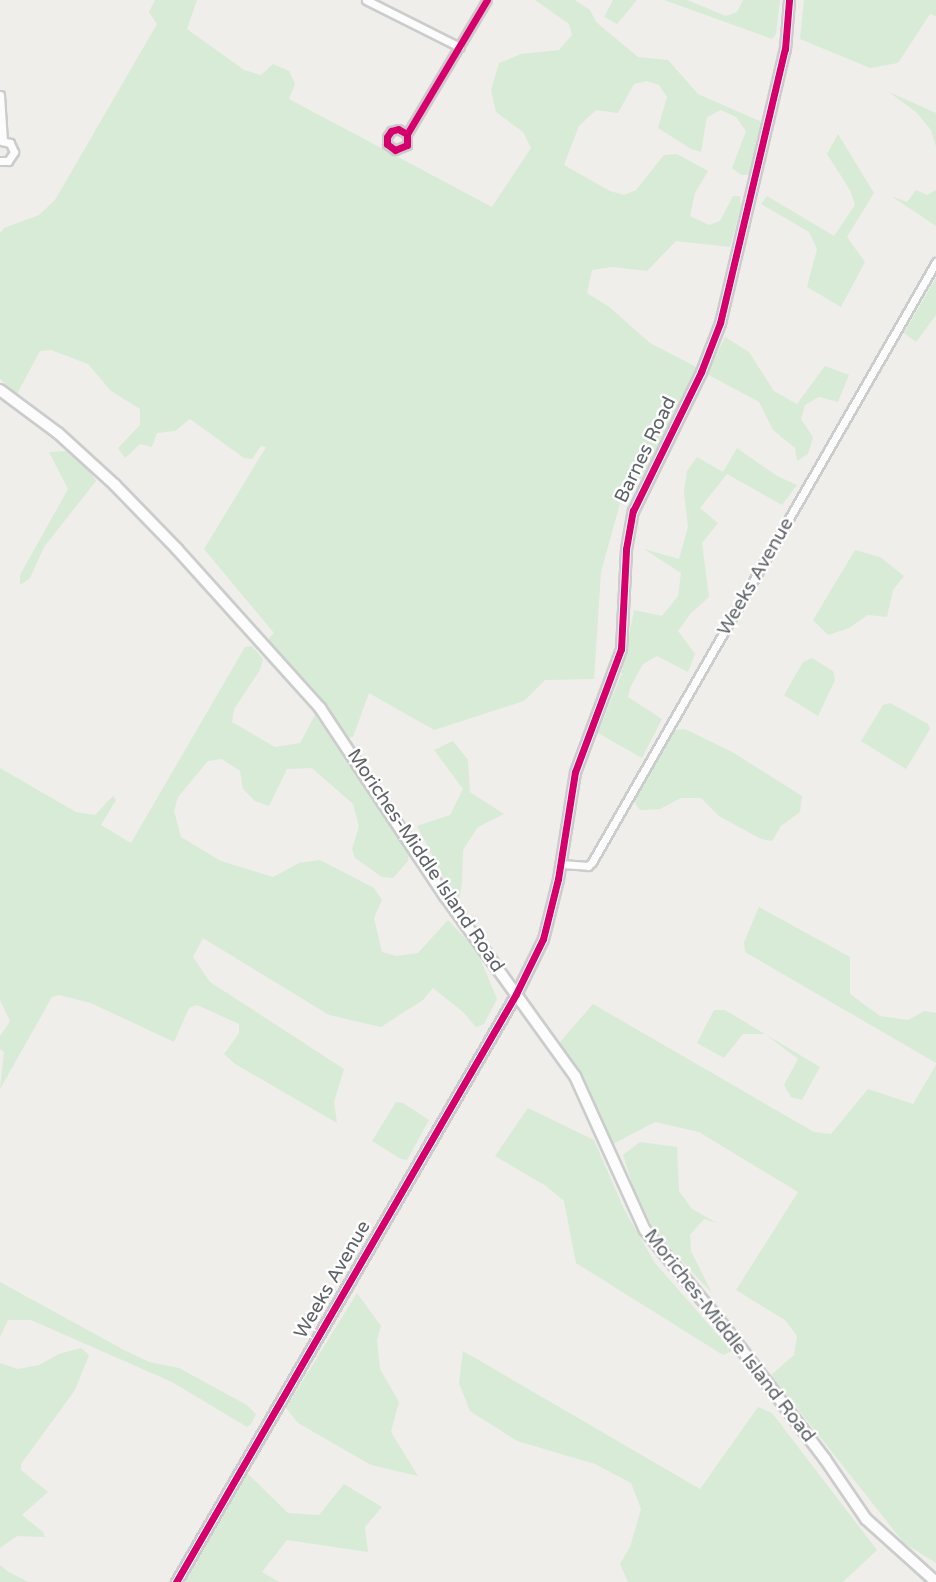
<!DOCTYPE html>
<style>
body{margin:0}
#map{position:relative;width:936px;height:1582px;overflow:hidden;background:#efeeea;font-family:"Varela Round",sans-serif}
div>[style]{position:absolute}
.green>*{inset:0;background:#d8ebd6}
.roads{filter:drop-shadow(2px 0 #cbcccc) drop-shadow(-2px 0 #cbcccc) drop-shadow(0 2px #cbcccc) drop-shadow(0 -2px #cbcccc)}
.minor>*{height:7px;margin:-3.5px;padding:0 3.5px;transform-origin:3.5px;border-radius:3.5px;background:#fdfcfc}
.tertiary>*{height:9px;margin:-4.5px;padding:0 4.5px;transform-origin:4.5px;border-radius:4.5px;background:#fdfcfc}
.secondary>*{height:10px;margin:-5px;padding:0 5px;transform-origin:5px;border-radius:5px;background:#fdfcfc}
.cycleway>*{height:7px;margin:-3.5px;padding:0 3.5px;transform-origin:3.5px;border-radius:3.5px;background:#d6006c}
span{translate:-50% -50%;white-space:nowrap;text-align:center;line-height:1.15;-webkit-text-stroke:5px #fff;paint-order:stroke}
.street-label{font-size:19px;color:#5f6368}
</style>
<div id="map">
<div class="green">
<div style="clip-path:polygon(155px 0,197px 0,187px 29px,244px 70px,261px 75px,273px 64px,289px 71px,295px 84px,289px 99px,492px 207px,531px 148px,523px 132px,496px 112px,491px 90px,499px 63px,521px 54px,559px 50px,572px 35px,569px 24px,535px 0,575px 0,590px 10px,596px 22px,638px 57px,668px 60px,698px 94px,762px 122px,750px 175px,741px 175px,732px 168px,746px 131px,736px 117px,721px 110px,707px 117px,701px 152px,691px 149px,658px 128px,667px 97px,659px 85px,647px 81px,634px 84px,618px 113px,596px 110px,579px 126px,564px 165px,610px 191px,624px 195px,636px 190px,664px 155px,677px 154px,708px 171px,695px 193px,690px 216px,709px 225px,720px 221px,733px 196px,740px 196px,741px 207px,730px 247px,676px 241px,647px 271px,613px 267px,592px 270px,587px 293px,608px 306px,650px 343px,698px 368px,641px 479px,634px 478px,624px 489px,601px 572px,594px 679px,545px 680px,524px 701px,434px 730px,369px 693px,353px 737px,349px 738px,312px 687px,270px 647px,269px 638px,274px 633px,204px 549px,266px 447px,261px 446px,252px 459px,244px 458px,190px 419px,175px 431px,157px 433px,152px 447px,140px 444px,125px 458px,118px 448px,140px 425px,140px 409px,111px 391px,88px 364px,51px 350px,40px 351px,17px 394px,0 379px,0 233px,4px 228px,39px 215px,55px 200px,157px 24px,149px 12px)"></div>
<div style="clip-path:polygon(613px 0,637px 0,617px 24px,604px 17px)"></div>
<div style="clip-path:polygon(664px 0,687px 0,726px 16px,737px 12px,743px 0,780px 0,776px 34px,772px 39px)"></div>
<div style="clip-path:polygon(804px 0,936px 0,936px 16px,930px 14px,898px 63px,870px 68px,800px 39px)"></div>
<div style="clip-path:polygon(889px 92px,936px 113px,936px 147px,931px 130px,916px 112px)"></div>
<div style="clip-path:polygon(838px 134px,874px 193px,847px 237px,865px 262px,841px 307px,807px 287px,817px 249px,809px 232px,761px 204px,767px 196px,834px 236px,855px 205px,850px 190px,827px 154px)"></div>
<div style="clip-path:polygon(916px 190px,927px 195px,936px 190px,936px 226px,891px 196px,907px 202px)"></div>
<div style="clip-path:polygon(936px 278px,936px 315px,916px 342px,904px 333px)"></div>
<div style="clip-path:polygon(725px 337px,749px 352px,774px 391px,797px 404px,825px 366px,849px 375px,838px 402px,819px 397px,805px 405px,801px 419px,813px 437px,808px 454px,797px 461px,795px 448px,773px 430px,759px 402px,707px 374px)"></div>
<div style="clip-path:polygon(737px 448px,777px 476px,797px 485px,782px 505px,727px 474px,700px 508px,718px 523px,702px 543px,709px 597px,691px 613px,678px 631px,695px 654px,688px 672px,657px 656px,643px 664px,631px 686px,628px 697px,662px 719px,642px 758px,598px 733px,621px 675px,634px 610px,662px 616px,678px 596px,681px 573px,644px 549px,679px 559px,688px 527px,684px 492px,687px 471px,697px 457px,723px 472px)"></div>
<div style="clip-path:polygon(67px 451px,88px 468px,96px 481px,44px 547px,30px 578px,20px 585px,20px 575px,68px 489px,49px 452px)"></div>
<div style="clip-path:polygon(855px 550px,880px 557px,904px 576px,893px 590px,887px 617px,868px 615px,849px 628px,828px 635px,813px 620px)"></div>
<div style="clip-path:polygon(252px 646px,263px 659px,260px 670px,234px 709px,232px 722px,275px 747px,300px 743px,315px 715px,409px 854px,408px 861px,393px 878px,382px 877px,355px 858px,352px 849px,359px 826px,353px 804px,312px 768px,287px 769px,269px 806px,255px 801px,243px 789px,240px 771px,222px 759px,208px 761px,178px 797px,174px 811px,181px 837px,221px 861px,273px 877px,299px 863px,320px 860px,374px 888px,382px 900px,374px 918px,382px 952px,396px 956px,418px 953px,448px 920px,477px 951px,497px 999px,484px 1024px,476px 1027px,463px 1012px,433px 988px,423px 1000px,381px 1027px,329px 1015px,203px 938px,193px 957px,210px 982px,344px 1069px,334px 1102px,337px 1123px,235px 1064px,224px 1054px,239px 1033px,239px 1024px,197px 1005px,189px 1008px,174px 1042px,91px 1003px,59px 995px,52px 997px,0 1089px,4px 1052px,0 1049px,0 1036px,10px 1021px,0 1000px,0 768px,76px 812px,95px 815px,113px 796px,116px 800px,101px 825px,131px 843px,245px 647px)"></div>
<div style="clip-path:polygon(812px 658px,833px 671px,835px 680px,818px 716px,784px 695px,803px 662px)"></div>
<div style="clip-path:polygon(890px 703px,928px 724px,930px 729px,906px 769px,861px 741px,883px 705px)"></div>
<div style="clip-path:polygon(685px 729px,734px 753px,802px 796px,800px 812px,781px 826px,772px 841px,761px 839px,719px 816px,701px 798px,681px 798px,660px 809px,640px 810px,634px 801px,675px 730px)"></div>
<div style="clip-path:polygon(453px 741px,468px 760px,470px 792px,504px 814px,478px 827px,463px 850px,462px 884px,458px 905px,417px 826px,450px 815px,463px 789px,434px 750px)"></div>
<div style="clip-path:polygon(759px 907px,850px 957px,850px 994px,880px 1016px,908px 1020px,924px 1011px,936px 1013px,936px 1063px,745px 952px,744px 942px)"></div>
<div style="clip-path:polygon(593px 1004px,814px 1132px,831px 1134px,868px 1089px,913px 1104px,936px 1065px,936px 1563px,904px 1543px,771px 1375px,794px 1355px,797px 1336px,785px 1320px,736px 1290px,798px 1192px,699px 1132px,655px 1122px,613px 1144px,560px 1042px)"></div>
<div style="clip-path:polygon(714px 1010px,725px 1010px,820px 1067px,802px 1100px,791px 1097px,784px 1085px,798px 1059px,765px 1034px,743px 1034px,724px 1058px,697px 1043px)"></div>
<div style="clip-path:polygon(396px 1102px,403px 1103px,429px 1120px,407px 1160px,401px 1159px,372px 1141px)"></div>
<div style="clip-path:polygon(528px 1108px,594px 1140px,624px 1209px,655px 1263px,732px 1351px,723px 1355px,576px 1263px,564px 1201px,546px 1186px,495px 1156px)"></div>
<div style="clip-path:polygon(640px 1142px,677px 1147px,679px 1191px,692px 1209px,717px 1223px,704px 1219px,690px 1235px,691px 1251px,712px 1293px,656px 1234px,633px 1187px,623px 1155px)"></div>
<div style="clip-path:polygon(0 1282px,124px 1350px,149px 1362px,179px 1368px,247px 1405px,256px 1414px,251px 1424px,247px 1427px,172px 1382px,31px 1320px,8px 1320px,0 1337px)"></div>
<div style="clip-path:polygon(357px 1293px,381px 1326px,377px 1340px,380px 1369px,399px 1402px,391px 1432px,418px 1476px,371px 1465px,298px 1423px,286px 1408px)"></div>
<div style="clip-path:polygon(81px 1348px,89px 1355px,75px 1390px,21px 1464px,21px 1470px,48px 1492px,22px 1515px,43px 1532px,45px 1537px,17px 1536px,0 1548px,0 1363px,18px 1369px,39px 1365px,59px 1354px)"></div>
<div style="clip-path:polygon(463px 1351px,700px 1489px,758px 1407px,772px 1413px,877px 1550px,843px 1582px,628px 1582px,620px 1564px,630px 1547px,641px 1509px,631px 1483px,595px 1464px,517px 1441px,470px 1411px,459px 1383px)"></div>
<div style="clip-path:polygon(248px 1474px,288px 1513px,319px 1515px,344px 1484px,382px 1507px,365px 1527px,368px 1552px,287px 1540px,262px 1572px,279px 1582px,185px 1582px)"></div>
<div style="clip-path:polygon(0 1565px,7px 1571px,28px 1582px,0 1582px)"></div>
</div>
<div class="roads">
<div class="minor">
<div style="left:366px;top:0;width:105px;rotate:26.6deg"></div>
<div style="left:0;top:95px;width:46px;rotate:86.3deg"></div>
<div style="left:407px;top:134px;width:10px;rotate:-151deg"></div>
<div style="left:398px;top:129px;width:7px;rotate:164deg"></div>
<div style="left:391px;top:131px;width:7px;rotate:124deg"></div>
<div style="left:387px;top:137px;width:7px;rotate:90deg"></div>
<div style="left:387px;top:144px;width:10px;rotate:37deg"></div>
<div style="left:395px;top:150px;width:13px;rotate:-23deg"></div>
<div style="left:407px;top:145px;width:11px;rotate:-90deg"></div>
<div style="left:407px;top:134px;width:156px;rotate:-59.2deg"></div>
<div style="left:0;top:161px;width:8px"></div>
<div style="left:8px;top:161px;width:11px;rotate:-56deg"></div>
<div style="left:14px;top:152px;width:10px;rotate:-114deg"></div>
<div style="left:10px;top:143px;width:9px;rotate:-167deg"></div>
<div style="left:561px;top:864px;width:27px;rotate:4deg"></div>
<div style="left:588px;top:866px;width:6px;rotate:-45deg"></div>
<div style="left:592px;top:862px;width:692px;rotate:-60.17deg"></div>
</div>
<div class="tertiary">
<div style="left:176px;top:1582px;width:679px;rotate:-59.96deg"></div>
<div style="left:516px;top:994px;width:61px;rotate:-63.9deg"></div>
<div style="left:543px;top:939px;width:62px;rotate:-76deg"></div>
<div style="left:558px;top:879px;width:108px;rotate:-81deg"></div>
<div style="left:575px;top:772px;width:131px;rotate:-69.5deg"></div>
<div style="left:621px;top:649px;width:100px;rotate:-87.1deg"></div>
<div style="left:626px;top:549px;width:39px;rotate:-80deg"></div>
<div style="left:633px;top:511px;width:155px;rotate:-63.9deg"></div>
<div style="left:701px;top:372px;width:53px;rotate:-68.8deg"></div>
<div style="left:720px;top:323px;width:282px;rotate:-76.7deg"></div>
<div style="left:785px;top:49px;width:49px;rotate:-85.3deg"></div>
</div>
<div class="secondary">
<div style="left:0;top:390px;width:72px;rotate:36.6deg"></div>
<div style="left:58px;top:433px;width:77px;rotate:42.4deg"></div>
<div style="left:115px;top:485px;width:89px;rotate:45.9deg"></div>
<div style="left:177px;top:549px;width:214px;rotate:48deg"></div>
<div style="left:320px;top:708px;width:226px;rotate:56.4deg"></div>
<div style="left:445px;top:896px;width:222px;rotate:54.2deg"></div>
<div style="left:575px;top:1076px;width:169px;rotate:65.6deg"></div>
<div style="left:645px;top:1230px;width:128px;rotate:50.7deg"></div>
<div style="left:726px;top:1329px;width:163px;rotate:52.7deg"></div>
<div style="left:825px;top:1459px;width:73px;rotate:55.7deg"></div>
<div style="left:866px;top:1519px;width:94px;rotate:42deg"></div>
</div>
</div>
<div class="cycleway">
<div style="left:407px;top:134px;width:10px;rotate:-151deg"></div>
<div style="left:398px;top:129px;width:7px;rotate:164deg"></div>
<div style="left:391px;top:131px;width:7px;rotate:124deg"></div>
<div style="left:387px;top:137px;width:7px;rotate:90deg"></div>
<div style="left:387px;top:144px;width:10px;rotate:37deg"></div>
<div style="left:395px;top:150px;width:13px;rotate:-23deg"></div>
<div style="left:407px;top:145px;width:11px;rotate:-90deg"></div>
<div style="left:407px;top:134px;width:156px;rotate:-59.2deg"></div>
<div style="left:176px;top:1582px;width:679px;rotate:-59.96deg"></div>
<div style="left:516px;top:994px;width:61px;rotate:-63.9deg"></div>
<div style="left:543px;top:939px;width:62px;rotate:-76deg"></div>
<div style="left:558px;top:879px;width:108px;rotate:-81deg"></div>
<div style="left:575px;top:772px;width:131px;rotate:-69.5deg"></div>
<div style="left:621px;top:649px;width:100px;rotate:-87.1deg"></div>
<div style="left:626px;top:549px;width:39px;rotate:-80deg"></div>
<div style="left:633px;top:511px;width:155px;rotate:-63.9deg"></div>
<div style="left:701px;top:372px;width:53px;rotate:-68.8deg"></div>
<div style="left:720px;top:323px;width:282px;rotate:-76.7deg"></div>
<div style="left:785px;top:49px;width:49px;rotate:-85.3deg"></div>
</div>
<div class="street-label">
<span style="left:646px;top:450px;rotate:-64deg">Barnes Road</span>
<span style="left:756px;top:577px;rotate:-60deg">Weeks Avenue</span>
<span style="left:425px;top:861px;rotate:56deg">Moriches-Middle Island Road</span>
<span style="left:333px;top:1280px;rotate:-60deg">Weeks Avenue</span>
<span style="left:729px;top:1336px;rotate:52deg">Moriches-Middle Island Road</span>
</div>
</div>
